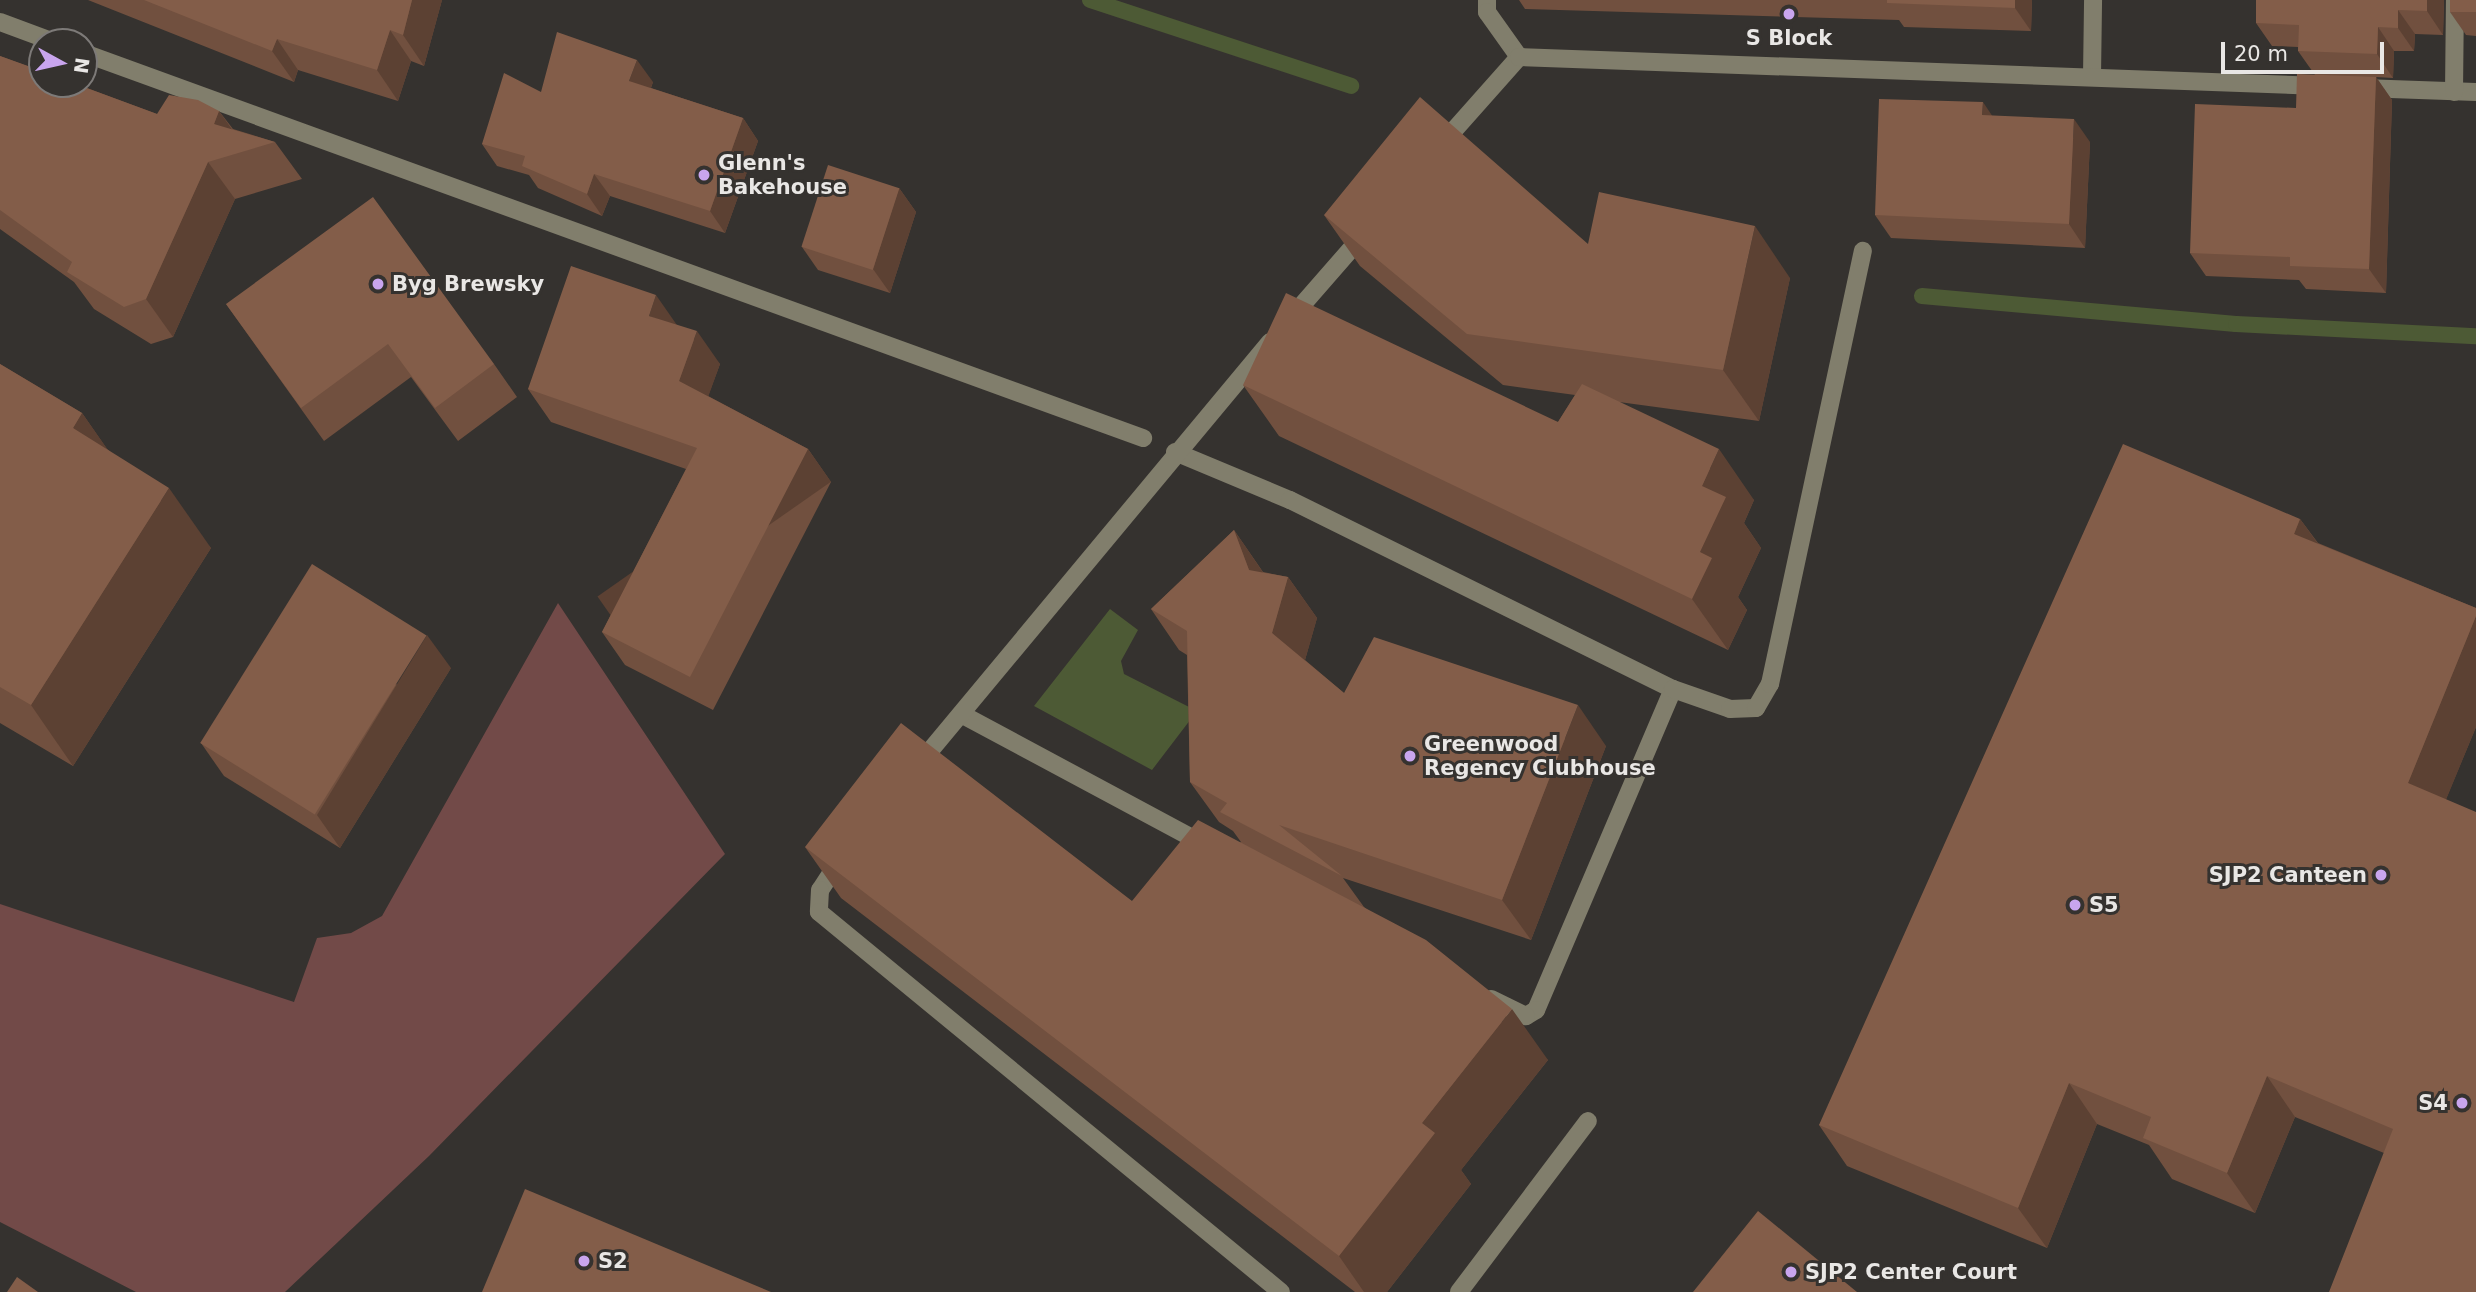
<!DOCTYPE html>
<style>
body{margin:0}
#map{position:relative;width:2476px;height:1292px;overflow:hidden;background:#35322f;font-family:"DejaVu Sans",sans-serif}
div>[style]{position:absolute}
.green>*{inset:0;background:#724a48}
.water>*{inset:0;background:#4d5a35}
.stream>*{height:16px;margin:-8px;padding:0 8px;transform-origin:8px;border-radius:8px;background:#4d5a35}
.minor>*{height:18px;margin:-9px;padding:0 9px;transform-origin:9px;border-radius:9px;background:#817e6c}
.wall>*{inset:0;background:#71503f}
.shaded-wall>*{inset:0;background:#5c4133;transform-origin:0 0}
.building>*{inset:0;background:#835d49;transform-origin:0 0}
.dots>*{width:19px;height:19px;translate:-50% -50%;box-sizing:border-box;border:4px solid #35322f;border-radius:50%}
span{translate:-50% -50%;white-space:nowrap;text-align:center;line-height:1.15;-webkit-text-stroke:6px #35322f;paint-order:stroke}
.poi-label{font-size:21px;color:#e9e7e5;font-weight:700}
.left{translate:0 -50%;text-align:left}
.right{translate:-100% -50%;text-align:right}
.north{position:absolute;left:28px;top:28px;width:70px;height:70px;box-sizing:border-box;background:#35322f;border:2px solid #7d7a78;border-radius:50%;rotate:98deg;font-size:19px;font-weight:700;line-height:28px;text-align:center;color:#e9e7e5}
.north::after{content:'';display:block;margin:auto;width:24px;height:32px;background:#c9a5ee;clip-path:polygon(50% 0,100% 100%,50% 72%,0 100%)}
.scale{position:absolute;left:2221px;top:42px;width:163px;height:32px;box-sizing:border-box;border:4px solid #e9e7e5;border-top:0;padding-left:9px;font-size:21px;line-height:24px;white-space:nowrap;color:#e9e7e5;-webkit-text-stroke:5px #35322f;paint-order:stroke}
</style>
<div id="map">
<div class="green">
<div style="clip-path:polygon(558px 603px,725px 854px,429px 1156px,285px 1292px,136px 1292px,0 1222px,0 904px,294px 1002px,317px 938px,351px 933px,382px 916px)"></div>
</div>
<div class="water">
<div style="clip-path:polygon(1110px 609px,1138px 630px,1121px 661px,1124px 674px,1197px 711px,1152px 770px,1034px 706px)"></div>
</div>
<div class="stream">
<div style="left:1090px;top:0;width:275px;rotate:18.2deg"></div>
<div style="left:1922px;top:296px;width:315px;rotate:5.1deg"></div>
<div style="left:2236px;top:324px;width:240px;rotate:2.9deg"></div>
</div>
<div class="minor">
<div style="left:1487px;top:0;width:12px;rotate:90deg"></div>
<div style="left:1487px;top:12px;width:55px;rotate:54.6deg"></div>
<div style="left:0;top:22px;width:58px;rotate:20.3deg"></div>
<div style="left:84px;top:53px;width:1127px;rotate:19.98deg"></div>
<div style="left:2092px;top:76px;width:76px;rotate:-89.2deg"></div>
<div style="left:2362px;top:88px;width:114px;rotate:2deg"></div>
<div style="left:2454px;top:92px;width:92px;rotate:-89.4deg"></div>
<div style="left:1440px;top:146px;width:119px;rotate:-48.4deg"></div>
<div style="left:1519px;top:57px;width:802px;rotate:2.07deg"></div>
<div style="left:1289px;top:320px;width:116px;rotate:-48.9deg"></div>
<div style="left:1175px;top:452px;width:125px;rotate:22.7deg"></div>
<div style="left:1290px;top:500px;width:427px;rotate:26.3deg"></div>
<div style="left:1673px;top:689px;width:349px;rotate:113.1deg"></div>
<div style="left:1536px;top:1010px;width:12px;rotate:149deg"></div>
<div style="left:1526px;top:1016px;width:39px;rotate:-154deg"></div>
<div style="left:1673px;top:689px;width:60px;rotate:19.3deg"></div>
<div style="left:1730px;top:709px;width:26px;rotate:-2deg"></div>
<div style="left:1756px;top:708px;width:28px;rotate:-60deg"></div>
<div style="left:1770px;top:684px;width:443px;rotate:-77.9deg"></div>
<div style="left:961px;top:714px;width:279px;rotate:28.2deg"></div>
<div style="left:919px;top:764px;width:549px;rotate:-50.25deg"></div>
<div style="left:841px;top:858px;width:38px;rotate:123deg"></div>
<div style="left:820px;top:890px;width:22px;rotate:93deg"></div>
<div style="left:819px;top:912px;width:598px;rotate:39.44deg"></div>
<div style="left:1459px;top:1292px;width:214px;rotate:-53deg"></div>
</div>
<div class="wall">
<div style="clip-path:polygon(88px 0,442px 0,424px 66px,411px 61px,398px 101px,298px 70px,294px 82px)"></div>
<div style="clip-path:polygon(1519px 0,2032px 0,2031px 31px,1904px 27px,1899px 20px,1525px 9px)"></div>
<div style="clip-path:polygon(2444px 0,2443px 35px,2415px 34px,2414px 51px,2394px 51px,2393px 78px,2376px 77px,2392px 100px,2386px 293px,2306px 289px,2299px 280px,2206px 276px,2190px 253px,2296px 108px,2315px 75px,2298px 51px,2298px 47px,2272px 46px,2256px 23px)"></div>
<div style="clip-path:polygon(2476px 0,2476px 36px,2466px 35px,2450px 12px)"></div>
<div style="clip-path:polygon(0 56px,157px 114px,219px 111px,233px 129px,275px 142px,302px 179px,235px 199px,173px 337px,151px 344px,94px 309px,74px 282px,0 229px)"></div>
<div style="clip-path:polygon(653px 82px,651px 88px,743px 118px,758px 141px,725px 233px,610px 196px,602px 216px,538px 188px,529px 175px,497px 166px,482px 144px,541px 92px)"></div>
<div style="clip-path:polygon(1992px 116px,2090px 142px,2085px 248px,1891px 238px,1875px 215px)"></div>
<div style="clip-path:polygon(899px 188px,916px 212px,890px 293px,818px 270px,802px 247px)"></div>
<div style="clip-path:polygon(1324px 215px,1588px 244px,1790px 278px,1759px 421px,1619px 402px,1754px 500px,1744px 523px,1761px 548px,1738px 597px,1747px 610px,1728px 650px,1279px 436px,1243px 385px,1558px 422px,1575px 395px,1503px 385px,1360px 266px)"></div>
<div style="clip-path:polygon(226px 304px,494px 364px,517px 397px,458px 441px,411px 377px,324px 441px)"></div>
<div style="clip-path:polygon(677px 325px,720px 364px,708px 396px,808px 449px,831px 482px,713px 710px,625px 665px,602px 632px,686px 469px,551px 422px,528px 389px)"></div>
<div style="clip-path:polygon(0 364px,82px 413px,107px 449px,211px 548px,73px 766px,0 723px)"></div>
<div style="clip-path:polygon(2300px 519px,2318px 543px,2476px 608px,2476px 727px,2446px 799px,2476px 1292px,2384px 1153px,2295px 1117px,2255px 1213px,2172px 1179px,2149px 1145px,2097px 1124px,2047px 1248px,1847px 1166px,1819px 1125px)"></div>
<div style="clip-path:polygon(1234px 530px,1263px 572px,1288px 577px,1317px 618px,1305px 660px,1344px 693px,1606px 746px,1531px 940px,1343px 878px,1364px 907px,1548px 1060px,1461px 1170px,1471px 1184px,1387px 1292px,1355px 1292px,841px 898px,805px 847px,1132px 901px,1241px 842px,1233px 831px,1219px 822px,1190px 782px,1187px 655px,1179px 650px,1151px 609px)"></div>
<div style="clip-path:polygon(451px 668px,340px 848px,224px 776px,201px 743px)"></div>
</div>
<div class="shaded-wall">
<div style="clip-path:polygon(412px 0,442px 0,424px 66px,403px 35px)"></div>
<div style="clip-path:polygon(2015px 0,2032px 0,2031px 31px,2015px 8px)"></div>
<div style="clip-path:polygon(2427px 0,2444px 0,2443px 35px,2427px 11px)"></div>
<div style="clip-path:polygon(2398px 10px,2415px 34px,2414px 51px,2398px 28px)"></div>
<div style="clip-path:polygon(2378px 27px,2394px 51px,2393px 78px,2377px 54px)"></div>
<div style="clip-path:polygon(390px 30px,411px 61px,398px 101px,377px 70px)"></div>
<div style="clip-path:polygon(277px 39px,298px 70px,294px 82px,272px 51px)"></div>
<div style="clip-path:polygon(637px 60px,653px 82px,645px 103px,629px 81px)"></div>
<div style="clip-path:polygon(2376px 77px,2392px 100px,2386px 293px,2369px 269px)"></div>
<div style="clip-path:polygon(1983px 102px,1999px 126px,1982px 115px)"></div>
<div style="clip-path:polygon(219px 111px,245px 148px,214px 124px)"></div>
<div style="clip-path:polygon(743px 118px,758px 141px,725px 233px,710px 211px)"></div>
<div style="clip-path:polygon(2074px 119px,2090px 142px,2085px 248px,2069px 224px)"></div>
<div style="clip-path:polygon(208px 162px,235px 199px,173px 337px,146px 299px)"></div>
<div style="clip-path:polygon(594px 174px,610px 196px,602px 216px,587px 194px)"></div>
<div style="clip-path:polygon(899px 188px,916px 212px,890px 293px,873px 269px)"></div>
<div style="clip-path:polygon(1755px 226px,1790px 278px,1759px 421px,1723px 370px)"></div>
<div style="clip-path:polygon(656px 295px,679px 328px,649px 316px)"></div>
<div style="clip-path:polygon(697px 331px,720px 364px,702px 414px,679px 381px)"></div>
<div style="clip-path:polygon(82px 413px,124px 473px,73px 428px)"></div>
<div style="left:808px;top:449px;width:40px;height:257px;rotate:55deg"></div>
<div style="clip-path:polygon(1719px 449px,1754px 500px,1744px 523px,1761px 548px,1738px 597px,1747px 610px,1728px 650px,1692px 599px,1700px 552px,1702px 486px)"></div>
<div style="clip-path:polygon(169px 488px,211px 548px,73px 766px,31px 705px)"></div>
<div style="clip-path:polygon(2300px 519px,2329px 559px,2294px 534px)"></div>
<div style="clip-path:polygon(1234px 530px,1262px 571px,1278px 611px,1249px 570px)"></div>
<div style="clip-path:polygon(1288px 577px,1317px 618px,1301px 674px,1272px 633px)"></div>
<div style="clip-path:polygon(2476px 616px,2476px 727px,2436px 824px,2408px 783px)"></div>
<div style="clip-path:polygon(427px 635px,451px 668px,340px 848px,317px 815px)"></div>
<div style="clip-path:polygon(1578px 705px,1606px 746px,1531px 940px,1502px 900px)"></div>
<div style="clip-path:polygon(1512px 1009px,1548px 1060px,1461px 1170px,1471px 1184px,1387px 1292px,1364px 1292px,1339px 1256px,1422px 1123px)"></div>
<div style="clip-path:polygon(2267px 1076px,2295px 1117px,2255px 1213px,2227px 1173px)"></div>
<div style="clip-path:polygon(2069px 1083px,2097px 1124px,2047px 1248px,2018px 1208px)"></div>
</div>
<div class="building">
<div style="clip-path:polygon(144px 0,412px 0,403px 35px,390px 30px,377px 70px,277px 39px,272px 51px)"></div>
<div style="clip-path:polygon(1887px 0,2015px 0,2015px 8px,1887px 3px)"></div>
<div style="clip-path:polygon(2256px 0,2427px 0,2427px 11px,2398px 10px,2398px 28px,2378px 27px,2377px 54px,2298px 51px,2299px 25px,2256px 23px)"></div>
<div style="left:2450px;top:0;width:26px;height:12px"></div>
<div style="clip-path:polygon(557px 32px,637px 60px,629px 81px,743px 118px,710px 211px,594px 174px,587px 194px,522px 166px,525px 156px,482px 144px,504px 73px,541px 92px)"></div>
<div style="clip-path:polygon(0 56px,42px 71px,42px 84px,76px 84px,157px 114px,169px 95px,198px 100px,219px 111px,214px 124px,275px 142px,208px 162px,146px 299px,124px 307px,67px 272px,72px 262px,0 210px)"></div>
<div style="clip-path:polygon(2297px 74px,2376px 77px,2369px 269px,2290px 266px,2290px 257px,2190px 253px,2195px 104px,2296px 108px)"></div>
<div style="clip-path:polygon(1420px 97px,1588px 244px,1599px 192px,1755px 226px,1723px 370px,1467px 334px,1324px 215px)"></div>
<div style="clip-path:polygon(1879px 99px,1983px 102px,1982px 115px,2074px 119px,2069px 224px,1875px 215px)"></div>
<div style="left:828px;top:165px;width:75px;height:86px;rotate:18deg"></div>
<div style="clip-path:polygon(373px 197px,494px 364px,435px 408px,388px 344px,301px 408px,226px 304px)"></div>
<div style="clip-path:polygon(571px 266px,656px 295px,649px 316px,697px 331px,679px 381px,808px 449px,690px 677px,602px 632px,697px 448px,528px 389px)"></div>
<div style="clip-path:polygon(1286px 293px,1558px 422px,1582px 384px,1719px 449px,1702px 486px,1726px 497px,1700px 552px,1712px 558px,1692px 599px,1243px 385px)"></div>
<div style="clip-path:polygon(0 364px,82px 413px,73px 428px,169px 488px,31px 705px,0 687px)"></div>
<div style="clip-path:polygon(2123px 444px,2300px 519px,2294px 534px,2476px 608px,2476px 616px,2408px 783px,2476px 812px,2476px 1292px,2329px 1292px,2393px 1129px,2267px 1076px,2227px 1173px,2143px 1138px,2151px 1117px,2069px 1083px,2018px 1208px,1819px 1125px)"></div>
<div style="clip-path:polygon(1234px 530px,1249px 570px,1288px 577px,1272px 633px,1344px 693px,1374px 637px,1578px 705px,1502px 900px,1279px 825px,1342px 876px,1220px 812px,1227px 803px,1190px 782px,1187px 631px,1151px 609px)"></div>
<div style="left:312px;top:564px;width:135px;height:211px;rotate:32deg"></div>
<div style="clip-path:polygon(901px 723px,1132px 901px,1198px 820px,1426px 940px,1512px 1009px,1422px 1123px,1435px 1133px,1339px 1256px,805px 847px)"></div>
<div style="clip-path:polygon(525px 1189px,771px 1292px,482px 1292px)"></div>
<div style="clip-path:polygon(1758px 1211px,1857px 1292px,1693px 1292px)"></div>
<div style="clip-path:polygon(17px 1277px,38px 1292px,7px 1292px)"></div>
</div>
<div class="dots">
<div style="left:1789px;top:14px;background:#c9a5ee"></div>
<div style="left:704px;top:175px;background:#c9a5ee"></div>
<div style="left:378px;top:284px;background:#c9a5ee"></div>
<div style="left:1410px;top:756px;background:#c9a5ee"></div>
<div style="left:2381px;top:875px;background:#c9a5ee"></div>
<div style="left:2075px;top:905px;background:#c9a5ee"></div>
<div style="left:2462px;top:1103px;background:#c9a5ee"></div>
<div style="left:584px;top:1261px;background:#c9a5ee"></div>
<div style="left:1791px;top:1272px;background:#c9a5ee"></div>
</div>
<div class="poi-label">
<span style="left:1789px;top:38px">S Block</span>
<span class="left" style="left:718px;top:175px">Glenn's<br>Bakehouse</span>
<span class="left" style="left:392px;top:284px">Byg Brewsky</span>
<span class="left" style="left:1424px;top:756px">Greenwood<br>Regency Clubhouse</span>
<span class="right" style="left:2367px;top:875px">SJP2 Canteen</span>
<span class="left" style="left:2089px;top:905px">S5</span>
<span class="right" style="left:2448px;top:1103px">S4</span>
<span class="left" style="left:598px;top:1261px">S2</span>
<span class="left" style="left:1805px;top:1272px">SJP2 Center Court</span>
</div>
<div class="north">N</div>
<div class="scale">20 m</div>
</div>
